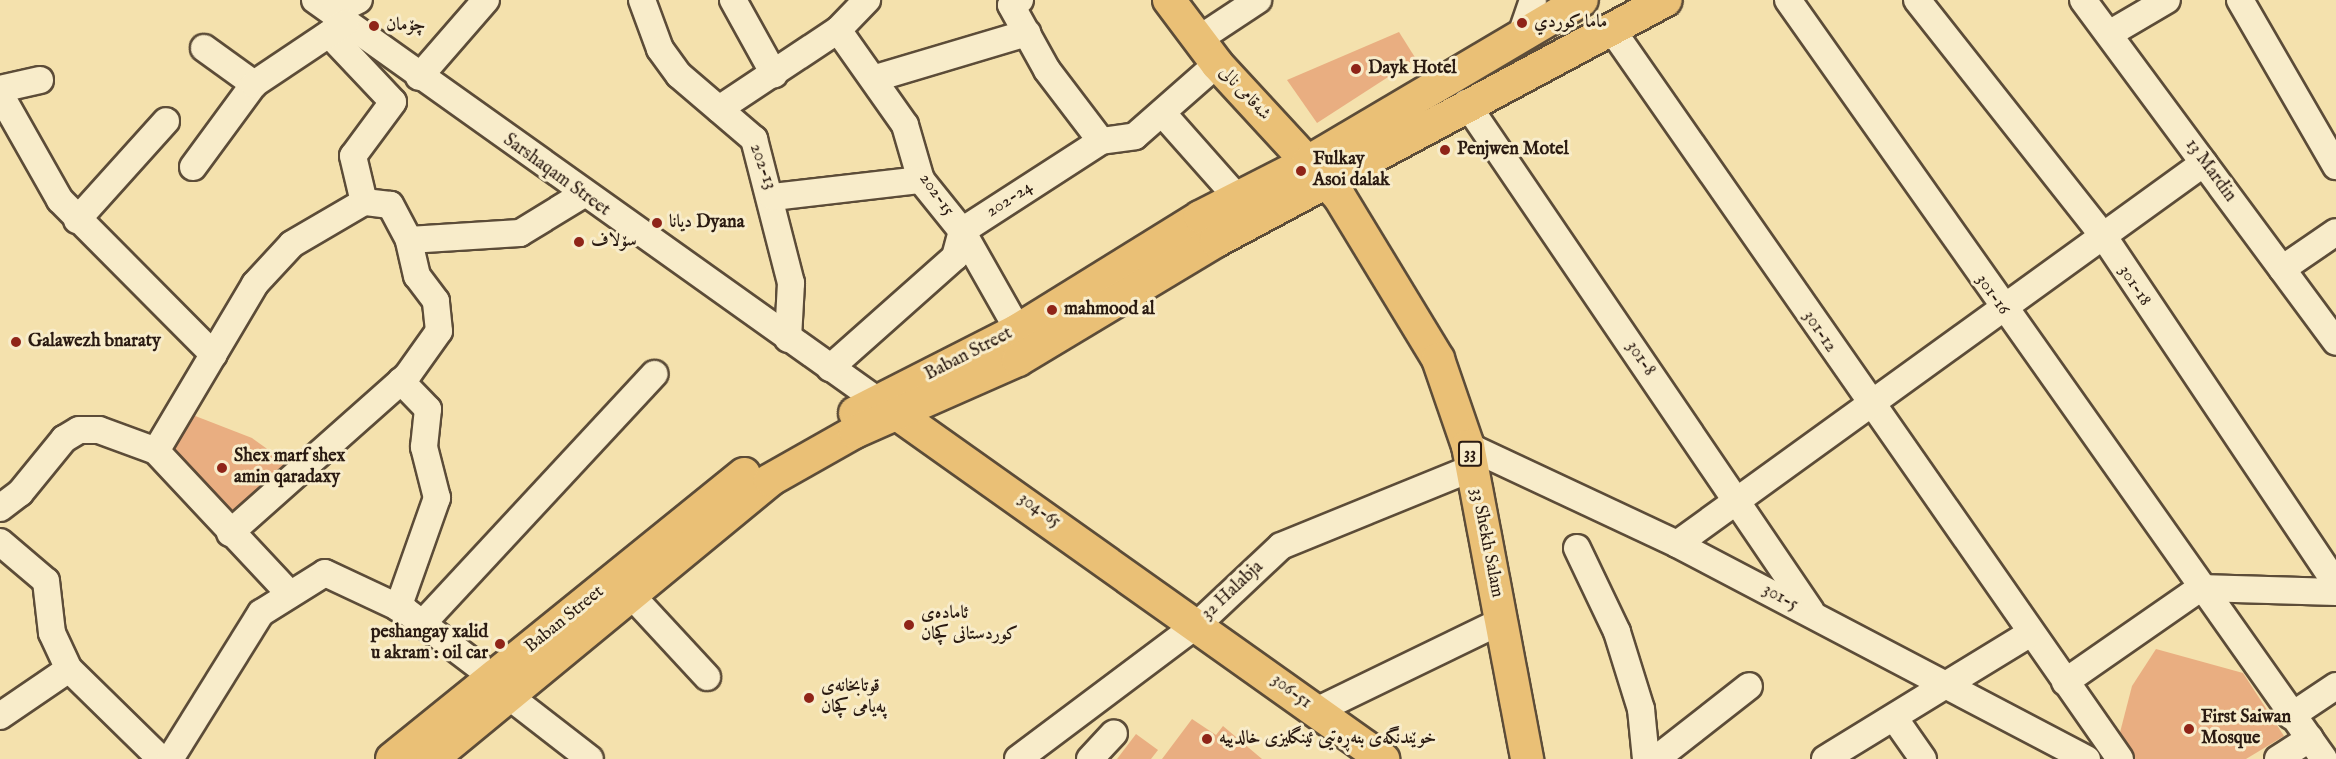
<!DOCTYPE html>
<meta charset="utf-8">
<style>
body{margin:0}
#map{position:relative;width:2336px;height:759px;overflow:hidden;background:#f4e1ad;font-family:"IM FELL English",Amiri,serif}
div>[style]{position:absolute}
.building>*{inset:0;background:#e9ae81}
.roads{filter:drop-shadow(2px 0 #5c4c38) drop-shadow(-2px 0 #5c4c38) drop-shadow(0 2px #5c4c38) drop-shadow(0 -2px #5c4c38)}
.minor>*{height:26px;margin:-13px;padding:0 13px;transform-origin:13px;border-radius:13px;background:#f8ecca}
.major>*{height:32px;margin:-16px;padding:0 16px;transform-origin:16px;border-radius:16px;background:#eac076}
.dots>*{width:16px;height:16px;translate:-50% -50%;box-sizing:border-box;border:3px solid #f8ecca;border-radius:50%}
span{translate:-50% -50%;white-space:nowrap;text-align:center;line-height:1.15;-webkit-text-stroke:6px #f8ecca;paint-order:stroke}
.shield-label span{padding:2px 4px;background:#f8ecca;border:2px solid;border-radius:4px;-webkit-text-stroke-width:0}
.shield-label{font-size:16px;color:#2a1a11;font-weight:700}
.poi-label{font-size:18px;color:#2a1a11;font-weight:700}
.left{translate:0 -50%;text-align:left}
.right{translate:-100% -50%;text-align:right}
.street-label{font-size:18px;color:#2a1a11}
</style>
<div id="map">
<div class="building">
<div style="clip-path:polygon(1399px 32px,1416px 59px,1317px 123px,1287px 80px)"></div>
<div style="clip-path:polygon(185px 412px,252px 438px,284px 461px,283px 475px,229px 527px,162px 453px)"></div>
<div style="clip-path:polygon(2156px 649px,2243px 673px,2284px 736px,2246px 759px,2129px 759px,2117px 744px,2132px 686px)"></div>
<div style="clip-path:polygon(1192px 719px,1216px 735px,1223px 726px,1262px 759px,1162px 759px)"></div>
<div style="clip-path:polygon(1136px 734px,1158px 750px,1151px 759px,1117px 759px)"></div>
</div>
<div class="roads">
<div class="minor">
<div style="left:315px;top:0;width:691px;rotate:35.46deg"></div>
<div style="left:642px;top:0;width:52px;rotate:69.8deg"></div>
<div style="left:660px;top:49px;width:32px;rotate:54deg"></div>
<div style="left:679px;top:75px;width:99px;rotate:40.5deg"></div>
<div style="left:754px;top:139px;width:149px;rotate:75.6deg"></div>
<div style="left:791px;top:283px;width:56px;rotate:93.1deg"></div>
<div style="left:733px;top:0;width:85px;rotate:61deg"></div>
<div style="left:1020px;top:0;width:10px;rotate:151deg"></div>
<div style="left:1011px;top:5px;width:74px;rotate:61deg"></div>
<div style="left:1047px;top:70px;width:89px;rotate:52.7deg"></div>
<div style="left:1788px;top:0;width:929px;rotate:54.77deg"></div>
<div style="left:1917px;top:0;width:302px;rotate:51.7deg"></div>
<div style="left:2104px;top:237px;width:417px;rotate:56.2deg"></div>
<div style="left:2083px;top:0;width:425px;rotate:53.5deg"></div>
<div style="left:2240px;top:0;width:192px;rotate:60deg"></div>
<div style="left:333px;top:13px;width:29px;rotate:-27deg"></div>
<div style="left:1610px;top:27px;width:892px;rotate:55.13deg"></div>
<div style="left:838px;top:30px;width:116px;rotate:54.8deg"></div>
<div style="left:905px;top:125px;width:57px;rotate:73.8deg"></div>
<div style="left:921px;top:180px;width:65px;rotate:51.2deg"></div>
<div style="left:962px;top:231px;width:114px;rotate:60.5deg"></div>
<div style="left:1522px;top:32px;width:34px;rotate:-71deg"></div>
<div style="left:329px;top:34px;width:93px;rotate:46.7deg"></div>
<div style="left:393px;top:102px;width:67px;rotate:126.5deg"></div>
<div style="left:353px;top:156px;width:47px;rotate:76.6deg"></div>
<div style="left:2109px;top:34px;width:67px;rotate:-30.4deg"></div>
<div style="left:1199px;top:39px;width:71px;rotate:-33.5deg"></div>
<div style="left:204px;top:48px;width:62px;rotate:35.8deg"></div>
<div style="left:419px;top:77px;width:102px;rotate:-49deg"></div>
<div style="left:876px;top:78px;width:158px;rotate:-16.6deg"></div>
<div style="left:0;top:89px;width:41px;rotate:-12.7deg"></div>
<div style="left:0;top:94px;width:122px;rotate:60.5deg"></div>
<div style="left:60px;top:200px;width:218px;rotate:45.2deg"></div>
<div style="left:1466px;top:103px;width:614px;rotate:55.82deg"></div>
<div style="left:719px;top:109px;width:143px;rotate:-33.6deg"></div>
<div style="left:838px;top:30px;width:42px;rotate:-46deg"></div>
<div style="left:1164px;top:115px;width:108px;rotate:48.4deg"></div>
<div style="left:193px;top:167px;width:103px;rotate:-53.7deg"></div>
<div style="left:254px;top:84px;width:110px;rotate:-33.8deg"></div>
<div style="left:773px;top:197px;width:149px;rotate:-6.6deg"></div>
<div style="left:77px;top:220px;width:133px;rotate:-48deg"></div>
<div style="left:409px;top:240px;width:111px;rotate:-3.6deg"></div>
<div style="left:520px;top:233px;width:73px;rotate:-31.5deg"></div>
<div style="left:2282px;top:269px;width:65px;rotate:-34.4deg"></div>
<div style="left:830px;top:368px;width:167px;rotate:-41.6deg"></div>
<div style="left:955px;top:257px;width:27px;rotate:-75deg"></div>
<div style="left:962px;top:231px;width:166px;rotate:-32.9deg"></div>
<div style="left:1101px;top:141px;width:34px;rotate:-8deg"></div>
<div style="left:1135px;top:136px;width:109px;rotate:-41.3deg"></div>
<div style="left:1468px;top:446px;width:231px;rotate:25.1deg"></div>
<div style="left:1677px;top:544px;width:463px;rotate:27.7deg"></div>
<div style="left:156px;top:451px;width:194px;rotate:-59.3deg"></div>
<div style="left:255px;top:284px;width:54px;rotate:-47.2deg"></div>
<div style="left:292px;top:244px;width:83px;rotate:-30.3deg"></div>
<div style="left:0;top:508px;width:25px;rotate:-37deg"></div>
<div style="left:20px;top:493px;width:70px;rotate:-50.8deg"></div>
<div style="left:64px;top:439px;width:17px;rotate:-31deg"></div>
<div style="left:79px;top:430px;width:20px"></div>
<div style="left:99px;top:430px;width:61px;rotate:20.2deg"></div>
<div style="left:156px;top:451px;width:195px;rotate:46.9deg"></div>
<div style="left:230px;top:533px;width:237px;rotate:-41.6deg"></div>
<div style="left:407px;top:376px;width:55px;rotate:-54.6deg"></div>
<div style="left:439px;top:331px;width:30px;rotate:-96deg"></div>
<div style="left:436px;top:301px;width:31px;rotate:-127deg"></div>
<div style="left:417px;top:276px;width:37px;rotate:-103deg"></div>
<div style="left:409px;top:240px;width:40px;rotate:-118deg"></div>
<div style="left:390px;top:205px;width:26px;rotate:-173deg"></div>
<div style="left:0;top:542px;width:60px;rotate:40.3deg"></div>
<div style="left:46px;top:581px;width:52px;rotate:83.4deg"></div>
<div style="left:52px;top:633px;width:40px;rotate:65deg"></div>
<div style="left:69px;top:669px;width:129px;rotate:44.4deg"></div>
<div style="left:1677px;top:544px;width:650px;rotate:-35.87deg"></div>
<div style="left:1577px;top:548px;width:93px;rotate:64.5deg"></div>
<div style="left:1617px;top:632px;width:81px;rotate:72.7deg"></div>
<div style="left:1641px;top:709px;width:50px;rotate:84.3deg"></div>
<div style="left:633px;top:597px;width:109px;rotate:47.2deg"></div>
<div style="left:398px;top:608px;width:117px;rotate:-70.5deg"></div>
<div style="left:437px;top:498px;width:53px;rotate:-104.3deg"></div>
<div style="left:424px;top:447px;width:38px;rotate:-84deg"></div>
<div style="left:428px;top:409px;width:39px;rotate:-134deg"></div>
<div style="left:423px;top:623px;width:340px;rotate:-47.1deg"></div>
<div style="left:2065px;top:682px;width:165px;rotate:-34.8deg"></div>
<div style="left:2200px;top:588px;width:136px;rotate:1.7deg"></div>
<div style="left:510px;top:697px;width:101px;rotate:37.8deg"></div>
<div style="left:1316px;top:711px;width:206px;rotate:-25.9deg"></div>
<div style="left:0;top:716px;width:83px;rotate:-34.3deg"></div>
<div style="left:2291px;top:716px;width:54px;rotate:-33.7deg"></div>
<div style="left:1895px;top:719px;width:49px;rotate:55deg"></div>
<div style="left:170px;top:759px;width:172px;rotate:-58.1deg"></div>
<div style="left:261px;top:613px;width:75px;rotate:-32deg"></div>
<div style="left:325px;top:573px;width:89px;rotate:25.1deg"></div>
<div style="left:406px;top:611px;width:111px;rotate:37.3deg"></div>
<div style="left:1018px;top:759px;width:226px;rotate:-36.9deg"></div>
<div style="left:1199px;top:623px;width:112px;rotate:-43.2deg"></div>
<div style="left:1281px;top:546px;width:206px;rotate:-22.2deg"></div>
<div style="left:1090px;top:759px;width:35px;rotate:-47deg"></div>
<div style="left:1656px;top:759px;width:118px;rotate:-38.1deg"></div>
<div style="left:1825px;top:759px;width:241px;rotate:-31.5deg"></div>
<div style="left:2278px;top:759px;width:38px;rotate:-33deg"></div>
</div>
<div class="major">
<div style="left:1169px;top:0;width:80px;rotate:53.1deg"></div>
<div style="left:1217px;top:64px;width:180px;rotate:47.3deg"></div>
<div style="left:1339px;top:196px;width:191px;rotate:58.7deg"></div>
<div style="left:1438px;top:359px;width:92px;rotate:71deg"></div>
<div style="left:1468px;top:446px;width:319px;rotate:79.3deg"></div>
<div style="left:886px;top:406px;width:610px;rotate:35.38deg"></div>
<div style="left:855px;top:413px;width:183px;rotate:-27deg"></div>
<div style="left:1018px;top:330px;width:214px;rotate:-31.8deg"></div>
<div style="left:1200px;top:217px;width:121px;rotate:-27deg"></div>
<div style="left:1308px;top:162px;width:318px;rotate:-30.6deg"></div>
<div style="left:392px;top:759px;width:453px;rotate:-39deg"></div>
<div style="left:432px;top:759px;width:438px;rotate:-39.5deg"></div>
<div style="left:770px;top:480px;width:98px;rotate:-29.5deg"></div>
<div style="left:855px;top:432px;width:178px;rotate:-23.8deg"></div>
<div style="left:1018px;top:360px;width:231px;rotate:-31deg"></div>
<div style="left:1216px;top:241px;width:510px;rotate:-28.17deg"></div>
</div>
</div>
<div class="dots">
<div style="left:1522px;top:23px;background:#8f2418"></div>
<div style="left:374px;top:26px;background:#8f2418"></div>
<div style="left:1356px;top:69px;background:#8f2418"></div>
<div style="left:1445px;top:150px;background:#8f2418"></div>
<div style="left:1301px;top:171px;background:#8f2418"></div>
<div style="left:657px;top:223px;background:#8f2418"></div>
<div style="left:579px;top:242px;background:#8f2418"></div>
<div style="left:1052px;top:310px;background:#8f2418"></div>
<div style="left:16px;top:342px;background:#8f2418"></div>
<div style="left:222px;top:468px;background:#8f2418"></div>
<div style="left:909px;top:625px;background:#8f2418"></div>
<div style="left:500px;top:644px;background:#8f2418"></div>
<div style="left:809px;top:698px;background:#8f2418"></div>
<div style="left:2189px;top:729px;background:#8f2418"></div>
<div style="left:1207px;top:739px;background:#8f2418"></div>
</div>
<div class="shield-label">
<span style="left:1470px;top:454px">33</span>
</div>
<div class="poi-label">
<span class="left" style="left:1534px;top:23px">ماما كوردي</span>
<span class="left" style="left:386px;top:26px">چۆمان</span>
<span class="left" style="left:1368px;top:69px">Dayk Hotel</span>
<span class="left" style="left:1457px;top:150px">Penjwen Motel</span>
<span class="left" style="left:1313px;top:171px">Fulkay<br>Asoi dalak</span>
<span class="left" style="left:669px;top:223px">دیانا Dyana</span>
<span class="left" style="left:591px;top:242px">سۆلاف</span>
<span class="left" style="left:1064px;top:310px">mahmood al</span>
<span class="left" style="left:28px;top:342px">Galawezh bnaraty</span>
<span class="left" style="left:234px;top:468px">Shex marf shex<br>amin qaradaxy</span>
<span class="left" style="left:921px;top:625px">ئامادەی<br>کوردستانی کچان</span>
<span class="right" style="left:488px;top:644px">peshangay xalid<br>u akram : oil car</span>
<span class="left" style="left:821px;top:698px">قوتابخانەی<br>پەیامی کچان</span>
<span class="left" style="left:2201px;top:729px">First Saiwan<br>Mosque</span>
<span class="left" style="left:1219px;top:739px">خوێندنگەی بنەڕەتیی ئینگلیزی خالدییە</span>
</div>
<div class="street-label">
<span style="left:1244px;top:94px;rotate:47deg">شەقامی نالی</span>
<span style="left:762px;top:167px;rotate:70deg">202-13</span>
<span style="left:2210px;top:171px;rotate:54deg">13 Mardin</span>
<span style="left:556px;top:176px;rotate:36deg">Sarshaqam Street</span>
<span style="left:936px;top:195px;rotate:55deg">202-15</span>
<span style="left:1010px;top:200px;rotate:-33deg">202-24</span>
<span style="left:2134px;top:286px;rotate:57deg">301-18</span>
<span style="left:1992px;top:295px;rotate:55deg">301-16</span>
<span style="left:1819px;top:332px;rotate:56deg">301-12</span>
<span style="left:969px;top:355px;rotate:-27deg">Baban Street</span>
<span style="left:1640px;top:359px;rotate:56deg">301-8</span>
<span style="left:1039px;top:511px;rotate:35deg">304-65</span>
<span style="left:1486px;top:543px;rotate:79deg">33 Shekh Salam</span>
<span style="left:1233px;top:591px;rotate:-43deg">32 Halabja</span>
<span style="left:1780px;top:598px;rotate:28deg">301-5</span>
<span style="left:565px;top:620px;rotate:-39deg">Baban Street</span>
<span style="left:1291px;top:692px;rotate:37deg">306-51</span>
</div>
</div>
